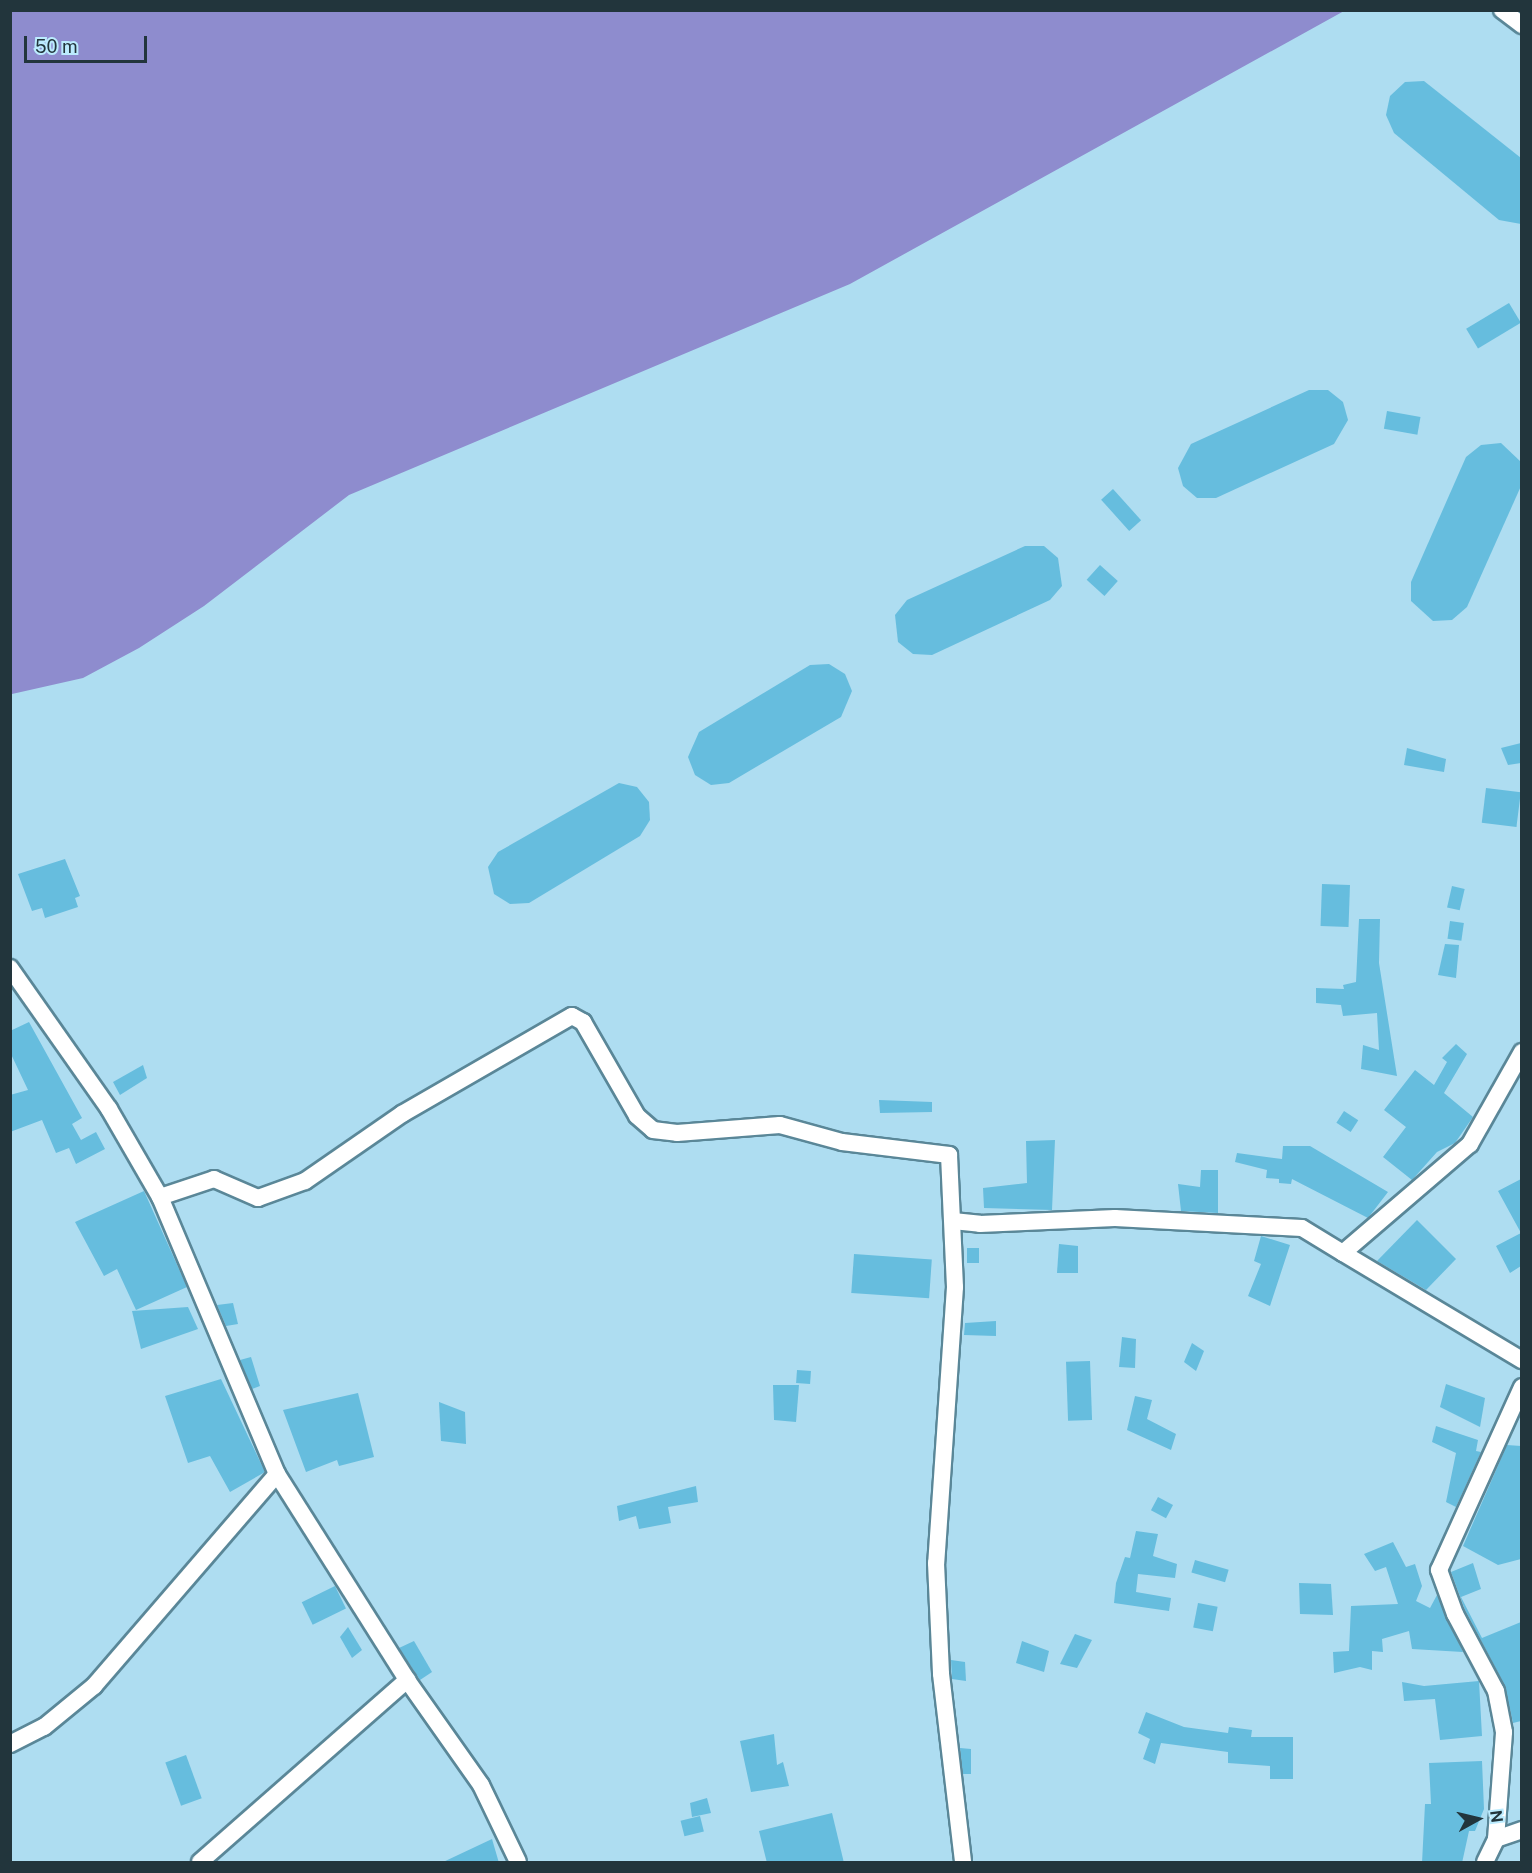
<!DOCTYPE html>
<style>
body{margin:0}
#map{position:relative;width:1532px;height:1873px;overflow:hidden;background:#aeddf1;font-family:"Public Sans",sans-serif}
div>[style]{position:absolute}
.water>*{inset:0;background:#8e8cce}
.building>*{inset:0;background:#66bdde;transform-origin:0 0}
.roads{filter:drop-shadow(2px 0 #5a8798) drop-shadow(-2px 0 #5a8798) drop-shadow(0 2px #5a8798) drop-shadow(0 -2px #5a8798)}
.minor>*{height:16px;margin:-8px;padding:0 8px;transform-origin:8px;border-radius:8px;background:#fff}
span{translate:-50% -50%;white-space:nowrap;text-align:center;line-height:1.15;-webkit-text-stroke:4.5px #bbebfe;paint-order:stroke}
.frame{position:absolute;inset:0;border:12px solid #22353c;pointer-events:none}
.north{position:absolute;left:1448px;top:1789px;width:60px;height:60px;-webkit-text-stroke:4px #bbebfe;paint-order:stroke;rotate:82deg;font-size:16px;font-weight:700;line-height:24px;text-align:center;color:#22353c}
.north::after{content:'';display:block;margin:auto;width:21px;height:27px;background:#22353c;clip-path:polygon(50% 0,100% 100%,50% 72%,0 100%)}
.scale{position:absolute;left:24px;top:36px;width:123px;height:27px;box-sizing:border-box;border:3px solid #22353c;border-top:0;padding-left:8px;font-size:18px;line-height:21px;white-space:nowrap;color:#22353c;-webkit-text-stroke:4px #bbebfe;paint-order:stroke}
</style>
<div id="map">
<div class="water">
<div style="clip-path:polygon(10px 11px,11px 10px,1344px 11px,850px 284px,349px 495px,204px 606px,139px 648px,83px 678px,12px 694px)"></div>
</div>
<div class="building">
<div style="clip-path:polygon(1424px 81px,1521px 158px,1521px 224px,1499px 220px,1394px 133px,1386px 115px,1390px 96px,1405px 82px)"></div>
<div style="left:1509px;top:303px;width:23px;height:50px;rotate:59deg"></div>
<div style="clip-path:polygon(1309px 390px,1328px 390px,1343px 402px,1348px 420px,1334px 444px,1216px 498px,1197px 498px,1183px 486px,1178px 468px,1191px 444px)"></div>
<div style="left:1387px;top:411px;width:34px;height:18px;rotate:10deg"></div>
<div style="clip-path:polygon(1501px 443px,1521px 462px,1521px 486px,1467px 607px,1452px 620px,1433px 621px,1411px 601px,1411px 582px,1466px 457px,1481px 445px)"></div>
<div style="left:1113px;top:489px;width:42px;height:16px;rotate:48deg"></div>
<div style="clip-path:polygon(1025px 546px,1044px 546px,1058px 558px,1062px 586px,1050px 600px,932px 655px,913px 654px,898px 642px,895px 615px,907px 600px)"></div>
<div style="left:1100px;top:565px;width:24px;height:20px;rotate:42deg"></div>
<div style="clip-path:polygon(829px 664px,845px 674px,852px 691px,841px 717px,729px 783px,711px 785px,695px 775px,688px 757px,699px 732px,810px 665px)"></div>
<div style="clip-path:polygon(1521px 743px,1521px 763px,1508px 765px,1501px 748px)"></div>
<div style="clip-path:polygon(1407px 748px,1446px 759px,1444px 772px,1404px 765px)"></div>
<div style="clip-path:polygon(619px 783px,637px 787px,649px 802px,650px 820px,640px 836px,529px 903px,510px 904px,494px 894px,488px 867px,498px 852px)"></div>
<div style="left:1486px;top:788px;width:35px;height:35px;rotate:7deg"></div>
<div style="clip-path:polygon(65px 859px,80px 896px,75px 898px,78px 907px,45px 918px,42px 908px,32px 911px,18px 874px)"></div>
<div style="left:1322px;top:884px;width:28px;height:42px;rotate:2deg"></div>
<div style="left:1452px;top:886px;width:13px;height:22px;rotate:13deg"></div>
<div style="clip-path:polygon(1359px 919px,1380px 919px,1379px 963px,1397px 1076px,1361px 1069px,1363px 1045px,1379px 1050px,1377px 1013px,1343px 1016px,1341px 1005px,1316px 1003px,1316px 988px,1344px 989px,1343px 985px,1356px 982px)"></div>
<div style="left:1450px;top:921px;width:14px;height:18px;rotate:8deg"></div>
<div style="clip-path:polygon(1445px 944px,1459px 945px,1456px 978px,1438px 975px)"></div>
<div style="clip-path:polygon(29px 1022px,82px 1118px,72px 1124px,81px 1140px,96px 1132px,105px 1149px,76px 1164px,69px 1148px,56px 1153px,42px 1120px,10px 1132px,10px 1095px,28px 1090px,10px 1052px,10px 1031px)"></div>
<div style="clip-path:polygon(1456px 1044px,1467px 1054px,1444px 1093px,1473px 1117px,1455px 1143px,1437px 1152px,1412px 1180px,1383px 1157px,1406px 1127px,1384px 1110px,1415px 1070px,1434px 1085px,1447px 1062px,1442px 1058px)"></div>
<div style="clip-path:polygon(143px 1065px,147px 1078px,120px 1095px,113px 1082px)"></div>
<div style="clip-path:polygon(879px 1100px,932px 1102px,932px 1112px,880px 1113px)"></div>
<div style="left:1344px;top:1111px;width:17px;height:14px;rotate:33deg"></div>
<div style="clip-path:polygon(1055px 1140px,1052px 1210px,984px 1208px,983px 1188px,1027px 1183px,1026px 1141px)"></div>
<div style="clip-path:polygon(1283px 1146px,1310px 1146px,1388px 1192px,1368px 1218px,1292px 1179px,1291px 1184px,1279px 1183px,1279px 1179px,1266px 1178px,1267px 1170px,1235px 1162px,1237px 1153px,1282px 1159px)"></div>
<div style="clip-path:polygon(1201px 1170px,1218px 1170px,1218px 1213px,1181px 1211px,1178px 1184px,1200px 1187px)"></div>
<div style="clip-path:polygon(1521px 1179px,1521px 1266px,1510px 1273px,1496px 1246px,1521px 1233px,1498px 1191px)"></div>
<div style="clip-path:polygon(144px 1191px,187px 1287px,136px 1310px,117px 1269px,104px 1276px,75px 1222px)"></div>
<div style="clip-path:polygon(1417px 1220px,1456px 1259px,1426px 1290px,1377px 1261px)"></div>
<div style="clip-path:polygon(1261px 1236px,1290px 1245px,1270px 1306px,1248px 1296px,1261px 1264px,1254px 1261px)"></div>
<div style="clip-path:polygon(1059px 1244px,1078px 1246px,1078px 1273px,1057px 1273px)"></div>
<div style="left:967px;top:1248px;width:12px;height:15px"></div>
<div style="left:854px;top:1254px;width:78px;height:39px;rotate:4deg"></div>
<div style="clip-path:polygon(233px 1303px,238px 1324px,226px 1326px,217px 1305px)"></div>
<div style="clip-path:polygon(188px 1307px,198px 1329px,141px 1349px,132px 1311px)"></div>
<div style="clip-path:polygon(996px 1321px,996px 1336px,964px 1335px,965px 1323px)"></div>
<div style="clip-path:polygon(1122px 1337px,1136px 1339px,1135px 1368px,1119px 1367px)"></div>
<div style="clip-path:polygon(1192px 1343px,1204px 1351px,1196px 1371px,1184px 1362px)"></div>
<div style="clip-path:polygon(251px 1357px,260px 1386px,252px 1389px,240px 1360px)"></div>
<div style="left:1090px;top:1361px;width:59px;height:24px;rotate:88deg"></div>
<div style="left:797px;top:1370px;width:14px;height:13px;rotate:4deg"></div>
<div style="clip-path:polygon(221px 1379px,265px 1472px,230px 1492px,210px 1456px,188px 1463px,165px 1396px)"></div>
<div style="clip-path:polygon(1446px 1384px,1485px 1398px,1480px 1427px,1440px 1407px)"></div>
<div style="clip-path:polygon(773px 1385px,799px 1385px,796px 1422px,774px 1420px)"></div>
<div style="clip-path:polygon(358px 1393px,374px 1457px,339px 1466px,337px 1460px,306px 1472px,283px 1410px)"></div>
<div style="clip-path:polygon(1135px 1396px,1152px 1400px,1147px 1419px,1176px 1434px,1171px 1450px,1127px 1430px)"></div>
<div style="clip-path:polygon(439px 1402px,465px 1412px,466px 1444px,441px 1441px)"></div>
<div style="clip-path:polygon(1436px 1426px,1478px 1440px,1476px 1451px,1481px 1452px,1456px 1507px,1446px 1502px,1456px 1453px,1432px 1442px)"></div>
<div style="clip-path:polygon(1507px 1445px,1521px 1446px,1521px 1559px,1498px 1565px,1463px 1546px)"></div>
<div style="clip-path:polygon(696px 1486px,698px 1502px,668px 1507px,671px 1523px,639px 1529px,636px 1516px,619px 1521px,617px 1506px)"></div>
<div style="left:1158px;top:1497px;width:17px;height:15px;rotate:28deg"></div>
<div style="clip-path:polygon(1136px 1531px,1158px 1534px,1153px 1556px,1177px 1564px,1175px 1578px,1138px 1574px,1136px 1592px,1171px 1598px,1169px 1611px,1114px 1603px,1116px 1583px,1125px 1557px,1130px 1558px)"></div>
<div style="clip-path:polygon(1393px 1542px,1406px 1567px,1415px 1564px,1422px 1586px,1416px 1601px,1430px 1608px,1437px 1595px,1463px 1652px,1412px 1649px,1409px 1631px,1382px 1639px,1383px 1652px,1372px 1651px,1372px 1670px,1360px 1667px,1334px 1673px,1333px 1652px,1349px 1651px,1351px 1606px,1398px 1604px,1386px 1567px,1375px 1571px,1364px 1554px)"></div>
<div style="left:1195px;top:1560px;width:35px;height:13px;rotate:16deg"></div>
<div style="clip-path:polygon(1473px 1563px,1481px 1589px,1461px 1597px,1482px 1638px,1521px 1622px,1521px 1721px,1513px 1723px,1505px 1686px,1465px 1610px,1451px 1572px)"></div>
<div style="clip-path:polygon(1299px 1583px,1331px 1584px,1333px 1615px,1300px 1614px)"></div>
<div style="left:335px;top:1586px;width:25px;height:37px;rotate:64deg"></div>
<div style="left:1198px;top:1603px;width:20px;height:25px;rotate:11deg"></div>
<div style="clip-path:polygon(348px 1627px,362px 1650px,352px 1658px,340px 1637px)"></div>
<div style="clip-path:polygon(1075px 1634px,1092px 1640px,1077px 1668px,1060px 1664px)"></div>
<div style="clip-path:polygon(414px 1641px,432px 1672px,420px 1680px,399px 1648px)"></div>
<div style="clip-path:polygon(1022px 1641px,1049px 1651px,1044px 1672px,1016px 1663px)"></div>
<div style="clip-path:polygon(951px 1660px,965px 1662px,966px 1681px,952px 1679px)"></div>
<div style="clip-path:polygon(1479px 1681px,1482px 1736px,1440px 1740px,1435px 1699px,1404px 1701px,1402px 1682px,1424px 1686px)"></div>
<div style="clip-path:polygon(1146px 1712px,1184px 1727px,1228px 1733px,1229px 1727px,1252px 1730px,1251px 1737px,1293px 1737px,1293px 1779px,1270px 1779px,1270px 1766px,1228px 1763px,1228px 1752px,1161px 1743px,1155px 1764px,1143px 1759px,1150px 1739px,1138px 1733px)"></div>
<div style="clip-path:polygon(774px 1734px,777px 1765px,783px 1762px,789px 1786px,751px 1792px,740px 1741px)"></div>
<div style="clip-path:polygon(960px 1748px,971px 1749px,971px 1774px,963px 1774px)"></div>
<div style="left:186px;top:1755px;width:46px;height:22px;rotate:70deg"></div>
<div style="clip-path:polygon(1482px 1761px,1484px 1809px,1475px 1831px,1469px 1831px,1462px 1863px,1422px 1863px,1425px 1804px,1431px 1804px,1429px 1763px)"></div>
<div style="clip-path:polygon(707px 1798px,711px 1813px,692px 1817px,690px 1803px)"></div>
<div style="clip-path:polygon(832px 1813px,844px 1863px,767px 1863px,759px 1831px)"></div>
<div style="left:700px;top:1816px;width:16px;height:20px;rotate:76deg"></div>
<div style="clip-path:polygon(492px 1839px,499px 1863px,441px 1863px)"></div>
</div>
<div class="roads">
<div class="minor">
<div style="left:1502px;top:10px;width:25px;rotate:37deg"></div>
<div style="left:10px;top:968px;width:172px;rotate:54.9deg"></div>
<div style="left:109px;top:1109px;width:102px;rotate:59.9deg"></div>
<div style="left:160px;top:1197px;width:301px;rotate:67.1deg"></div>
<div style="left:277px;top:1474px;width:244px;rotate:57.7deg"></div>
<div style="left:407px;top:1680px;width:128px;rotate:54.8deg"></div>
<div style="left:481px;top:1785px;width:85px;rotate:64.3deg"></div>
<div style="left:1522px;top:1052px;width:106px;rotate:119.5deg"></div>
<div style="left:1470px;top:1144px;width:167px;rotate:139.4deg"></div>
<div style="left:1343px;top:1253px;width:209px;rotate:30.9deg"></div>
<div style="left:160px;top:1197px;width:57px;rotate:-18.4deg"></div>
<div style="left:214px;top:1179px;width:48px;rotate:23.4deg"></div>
<div style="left:258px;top:1198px;width:50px;rotate:-19.9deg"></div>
<div style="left:305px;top:1181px;width:118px;rotate:-34.6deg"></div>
<div style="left:402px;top:1114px;width:196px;rotate:-30deg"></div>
<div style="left:572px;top:1016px;width:13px;rotate:29deg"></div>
<div style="left:583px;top:1022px;width:108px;rotate:60.1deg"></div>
<div style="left:637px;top:1116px;width:21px;rotate:41deg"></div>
<div style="left:653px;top:1130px;width:24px;rotate:7deg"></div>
<div style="left:677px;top:1133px;width:103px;rotate:-4.4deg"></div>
<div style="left:780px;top:1125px;width:64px;rotate:15.3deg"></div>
<div style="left:842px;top:1142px;width:108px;rotate:6.9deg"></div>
<div style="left:949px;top:1155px;width:132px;rotate:87.4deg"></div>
<div style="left:955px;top:1287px;width:277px;rotate:93.9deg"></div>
<div style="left:936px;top:1563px;width:111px;rotate:87.4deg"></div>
<div style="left:941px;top:1674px;width:189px;rotate:83.3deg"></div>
<div style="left:953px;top:1221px;width:27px;rotate:6deg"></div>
<div style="left:980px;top:1224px;width:135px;rotate:-2.5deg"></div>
<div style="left:1115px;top:1218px;width:187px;rotate:3.1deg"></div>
<div style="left:1302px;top:1228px;width:48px;rotate:31.4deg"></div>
<div style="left:10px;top:1744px;width:38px;rotate:-27deg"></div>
<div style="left:44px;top:1727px;width:65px;rotate:-39.4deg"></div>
<div style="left:94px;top:1686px;width:280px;rotate:-49.2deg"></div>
<div style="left:1496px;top:1839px;width:28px;rotate:-19deg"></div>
<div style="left:200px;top:1862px;width:276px;rotate:-41.3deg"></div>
<div style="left:1485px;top:1862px;width:25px;rotate:-64deg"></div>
<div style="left:1496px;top:1839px;width:107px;rotate:-85.7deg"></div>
<div style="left:1504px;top:1732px;width:42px;rotate:-101deg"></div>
<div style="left:1496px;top:1691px;width:87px;rotate:-118deg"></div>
<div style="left:1455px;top:1614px;width:47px;rotate:-110deg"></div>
<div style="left:1439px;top:1570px;width:201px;rotate:-65.6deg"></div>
</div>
</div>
<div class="frame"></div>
<div class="north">N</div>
<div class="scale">50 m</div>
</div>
